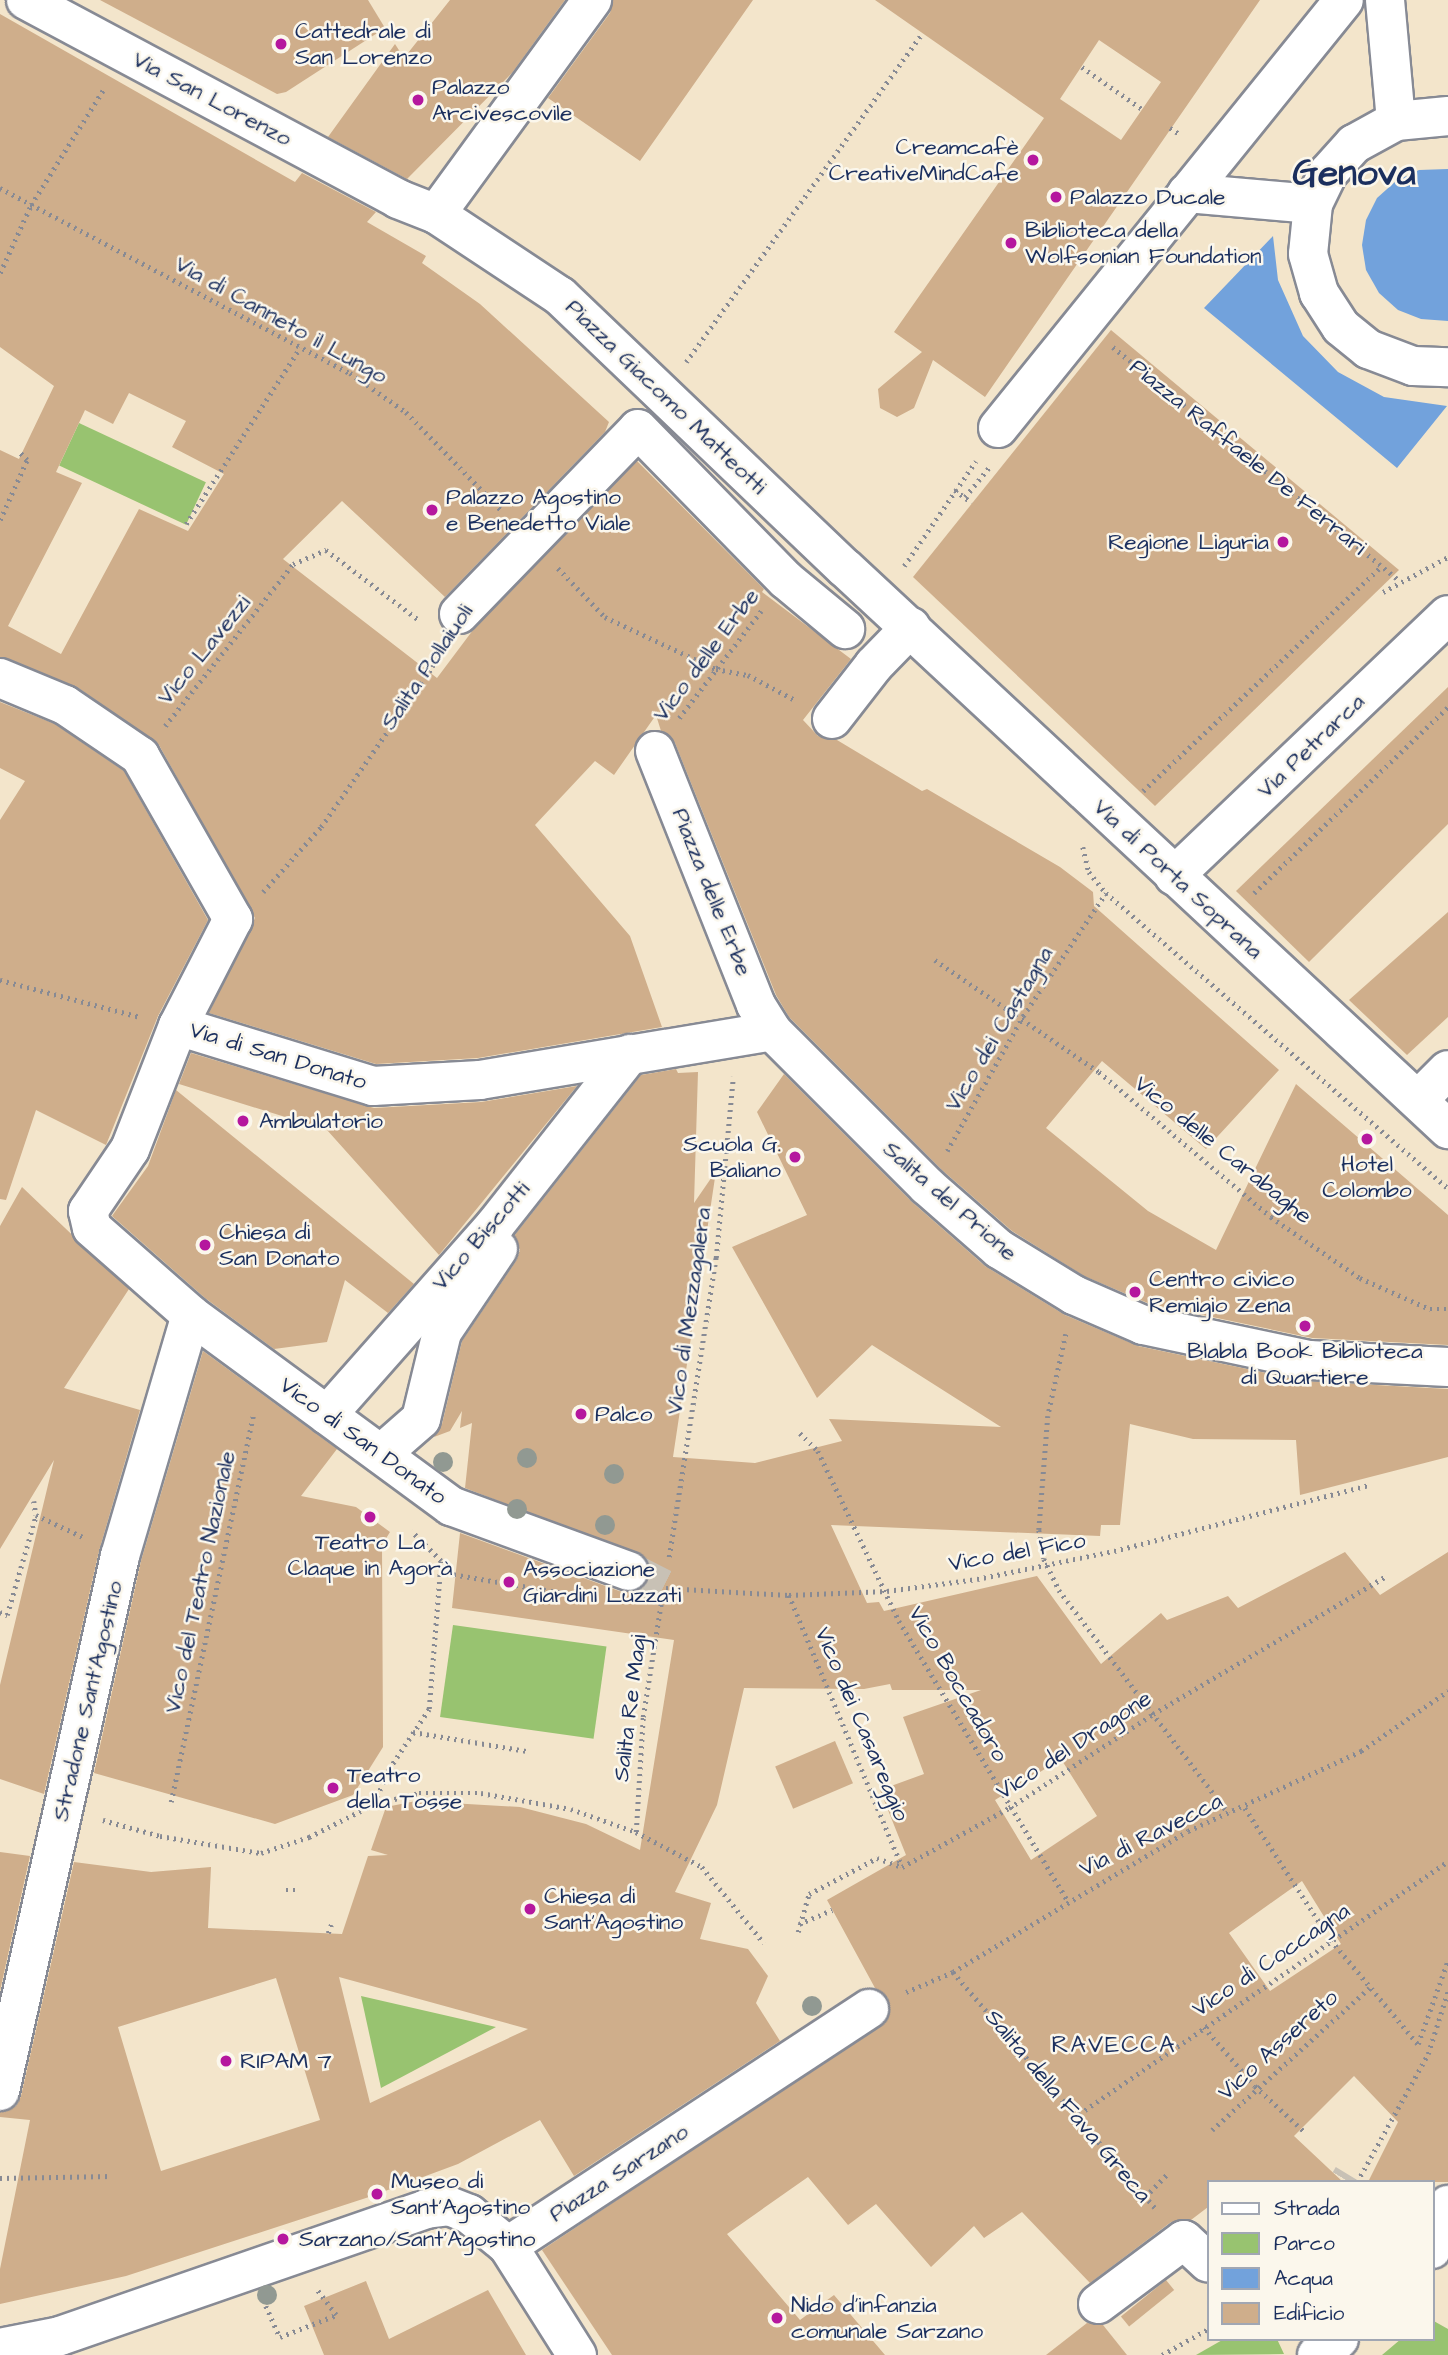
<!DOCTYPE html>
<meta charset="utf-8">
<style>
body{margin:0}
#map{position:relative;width:1448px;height:2355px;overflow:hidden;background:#f3e5cb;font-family:"Architects Daughter",sans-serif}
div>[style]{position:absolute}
.green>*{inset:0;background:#98c370;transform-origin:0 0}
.water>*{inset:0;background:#72a2dc}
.building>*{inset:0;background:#cfae8b;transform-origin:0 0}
.minor-tunnel>*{height:38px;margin-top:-19px;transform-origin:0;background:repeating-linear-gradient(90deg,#c8c1b5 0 38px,transparent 0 57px)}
.path>*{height:4.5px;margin-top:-2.25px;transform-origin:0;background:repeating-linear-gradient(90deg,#878a94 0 2px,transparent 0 7px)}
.roads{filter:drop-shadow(2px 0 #878a94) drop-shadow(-2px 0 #878a94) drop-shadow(0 2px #878a94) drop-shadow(0 -2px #878a94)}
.minor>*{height:38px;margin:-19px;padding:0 19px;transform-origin:19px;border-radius:19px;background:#fff}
.trees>*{width:20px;height:20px;margin:-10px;border-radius:50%;background:#919992}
.dots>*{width:19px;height:19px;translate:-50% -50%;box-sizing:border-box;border:4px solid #fbf7ec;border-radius:50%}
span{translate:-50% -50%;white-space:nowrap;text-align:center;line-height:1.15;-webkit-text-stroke:5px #fbf7ec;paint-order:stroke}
.poi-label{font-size:23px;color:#1b2f5e}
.left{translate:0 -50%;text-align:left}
.right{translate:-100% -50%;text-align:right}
.street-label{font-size:23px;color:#1b2f5e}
.neighbourhood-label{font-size:24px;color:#1b2f5e;letter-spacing:2px}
.town-label{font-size:37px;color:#1b2f5e;font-weight:700}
.legend{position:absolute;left:1207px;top:2180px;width:228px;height:161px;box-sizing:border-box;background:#fbf7ec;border:2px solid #a1a7b3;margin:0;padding:9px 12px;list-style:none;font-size:21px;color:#1b2f5e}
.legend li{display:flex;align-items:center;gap:14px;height:35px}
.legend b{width:35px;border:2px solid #a1a7b3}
</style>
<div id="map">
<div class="green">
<div style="left:79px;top:423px;width:140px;height:47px;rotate:25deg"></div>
<div style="left:453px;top:1625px;width:155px;height:93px;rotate:8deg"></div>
<div style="clip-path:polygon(361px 1996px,496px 2027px,381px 2088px)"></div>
<div style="clip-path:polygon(1432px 2320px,1448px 2329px,1448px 2355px,1382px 2355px,1401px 2339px,1432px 2339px)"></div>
<div style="clip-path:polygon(1224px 2339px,1277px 2339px,1284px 2354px,1196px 2355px)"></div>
</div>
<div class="water">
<div style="clip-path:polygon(1448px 169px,1448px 321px,1421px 319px,1398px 310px,1379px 293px,1366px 270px,1362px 245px,1366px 220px,1377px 198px,1396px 181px,1419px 170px)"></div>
<div style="clip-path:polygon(1273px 236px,1278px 280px,1303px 336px,1338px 372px,1384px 397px,1447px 406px,1397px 468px,1204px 308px)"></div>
</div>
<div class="building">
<div style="clip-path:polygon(100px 0,368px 0,385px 28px,286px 92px,277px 94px)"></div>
<div style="clip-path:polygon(450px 0,565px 0,512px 73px,407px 179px,328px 137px,395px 44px,404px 58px)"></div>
<div style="clip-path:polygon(613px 0,753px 0,640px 161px,548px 98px,610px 13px)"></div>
<div style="clip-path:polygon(evenodd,875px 0,1260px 0,985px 397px,933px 360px,914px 408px,897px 417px,880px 408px,878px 389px,922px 352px,894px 332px,1044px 118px,875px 0,1099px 40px,1161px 82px,1121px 140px,1060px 99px,1099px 40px)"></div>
<div style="clip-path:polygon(evenodd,0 14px,295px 182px,302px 173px,376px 212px,367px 222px,426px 256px,422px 263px,480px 304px,609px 422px,605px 432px,445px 597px,342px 501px,283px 559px,437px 678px,473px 630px,637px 461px,764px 589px,762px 592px,851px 659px,803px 720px,818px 736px,837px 740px,922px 791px,927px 789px,1060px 867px,1093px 892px,1094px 906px,1279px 1070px,1206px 1149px,1102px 1061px,1046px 1128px,1148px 1211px,1216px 1250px,1296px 1084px,1448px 1215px,1448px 1345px,1312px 1338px,1150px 1304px,1084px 1276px,1012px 1231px,942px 1170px,789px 1017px,776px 995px,675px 743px,661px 731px,656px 715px,614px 775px,595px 761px,535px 825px,630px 936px,662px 1027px,478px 1058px,376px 1064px,209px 1013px,255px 918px,159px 745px,77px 687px,0 657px,0 450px,19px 459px,54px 386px,0 347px,0 14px,129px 393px,186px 421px,172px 447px,224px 474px,188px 531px,139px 509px,61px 654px,8px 626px,82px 483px,56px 472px,85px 410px,113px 424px,129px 393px)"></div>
<div style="clip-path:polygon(1111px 330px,1399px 570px,1155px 806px,913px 577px)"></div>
<div style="clip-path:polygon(1448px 687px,1448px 824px,1309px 962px,1236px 891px)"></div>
<div style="clip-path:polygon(0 702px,55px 724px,124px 771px,208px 920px,158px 1016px,106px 1145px,36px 1110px,6px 1200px,0 1199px,0 820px,25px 781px,0 768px)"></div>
<div style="clip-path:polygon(1448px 912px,1448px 1017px,1407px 1055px,1349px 1000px)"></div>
<div style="clip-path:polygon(191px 1053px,374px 1108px,481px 1102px,577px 1086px,439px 1255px,327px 1130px,179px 1084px)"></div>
<div style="clip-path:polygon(evenodd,676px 1069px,678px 1073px,698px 1072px,694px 1203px,716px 1171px,673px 1457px,755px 1463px,842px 1441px,829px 1419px,1001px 1427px,872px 1345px,817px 1398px,732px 1247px,807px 1215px,757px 1112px,784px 1074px,912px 1202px,985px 1266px,1065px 1315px,1138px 1346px,1304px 1381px,1448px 1389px,1448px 1457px,1300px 1495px,1296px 1440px,1193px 1439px,1130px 1424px,1120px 1525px,1101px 1525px,1100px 1536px,831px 1525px,867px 1603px,879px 1602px,884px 1611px,1037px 1576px,1101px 1664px,1161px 1613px,1167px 1620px,1228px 1596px,1238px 1608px,1345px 1552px,1380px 1595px,1448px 1552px,1448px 2182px,1368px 2182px,1398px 2122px,1354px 2076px,1294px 2136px,1343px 2182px,1208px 2182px,1208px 2207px,1191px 2220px,1171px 2222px,1090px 2283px,1022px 2212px,984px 2238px,974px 2226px,931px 2267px,876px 2204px,848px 2225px,808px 2177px,727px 2234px,800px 2320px,834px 2295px,885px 2355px,612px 2355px,542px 2250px,888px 2019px,888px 1998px,875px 1988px,827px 1900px,906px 1855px,880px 1790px,924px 1774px,903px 1717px,981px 1690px,892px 1690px,890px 1684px,864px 1689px,744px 1688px,717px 1805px,675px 1892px,711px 1903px,700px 1939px,748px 1949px,768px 1976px,756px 2003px,780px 2041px,574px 2176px,540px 2120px,458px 2164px,369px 2197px,126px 2276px,0 2304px,0 2269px,30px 2120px,0 2117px,0 2112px,16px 2106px,21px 2096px,74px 1862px,151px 1872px,211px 1867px,208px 1928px,342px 1934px,368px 1856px,388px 1855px,371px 1850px,386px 1807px,416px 1801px,520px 1807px,586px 1824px,640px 1850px,674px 1640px,452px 1608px,460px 1533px,622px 1592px,644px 1587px,650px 1578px,646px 1558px,465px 1488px,472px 1423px,460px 1428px,462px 1411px,450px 1431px,434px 1437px,442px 1424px,462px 1341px,516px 1261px,520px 1250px,514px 1236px,641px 1075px,676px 1069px,1061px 1759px,1097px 1816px,1031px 1860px,995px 1800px,1061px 1759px,676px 1069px,1302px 1881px,1341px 1944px,1270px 1991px,1229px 1933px,1302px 1881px,676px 1069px,339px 1977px,528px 2029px,370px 2103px,339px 1977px,676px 1069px,276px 1978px,320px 2120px,161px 2171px,118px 2027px,276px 1978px)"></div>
<div style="clip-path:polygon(176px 1090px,414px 1284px,388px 1313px,345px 1280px,327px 1342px,274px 1349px,205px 1298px,112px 1216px,148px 1166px)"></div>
<div style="clip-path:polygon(22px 1187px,129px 1289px,64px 1388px,140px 1410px,99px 1551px,44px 1794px,0 1779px,0 1685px,54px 1460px,0 1549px,0 1226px)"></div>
<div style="clip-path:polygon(203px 1351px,337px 1449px,301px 1496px,356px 1507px,390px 1532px,382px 1545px,383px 1747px,353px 1795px,275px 1824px,94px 1773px,141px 1561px)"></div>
<div style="left:835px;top:1741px;width:46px;height:65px;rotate:67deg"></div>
<div style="clip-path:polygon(0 1852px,30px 1856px,0 1991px)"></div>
<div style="left:1166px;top:2280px;width:13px;height:58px;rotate:51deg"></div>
<div style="clip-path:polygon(366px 2281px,389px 2339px,488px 2290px,526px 2355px,324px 2355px,304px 2306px)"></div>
<div style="clip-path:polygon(1087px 2323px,1103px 2325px,1127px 2355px,1046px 2355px)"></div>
</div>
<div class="minor-tunnel">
<div style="left:629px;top:1571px;width:38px;rotate:27deg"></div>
<div style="left:1349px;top:2182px;width:6px;rotate:-59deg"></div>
</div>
<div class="path">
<div style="left:1082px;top:67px;width:73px;rotate:35deg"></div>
<div style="left:1170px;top:128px;width:13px;rotate:32deg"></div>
<div style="left:0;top:188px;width:396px;rotate:27.9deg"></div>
<div style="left:350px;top:373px;width:68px;rotate:34.9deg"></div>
<div style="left:406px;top:412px;width:139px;rotate:45.9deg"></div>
<div style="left:0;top:273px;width:75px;rotate:-65.5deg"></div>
<div style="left:31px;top:205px;width:139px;rotate:-57.9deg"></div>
<div style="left:1113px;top:347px;width:367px;rotate:39.2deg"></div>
<div style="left:686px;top:362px;width:405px;rotate:-54.3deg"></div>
<div style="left:955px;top:490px;width:21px;rotate:37deg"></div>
<div style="left:965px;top:497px;width:40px;rotate:-51deg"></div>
<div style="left:0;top:520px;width:66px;rotate:-65.8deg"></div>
<div style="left:27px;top:460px;width:13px;rotate:-135deg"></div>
<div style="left:186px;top:524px;width:210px;rotate:-57.1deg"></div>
<div style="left:904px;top:566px;width:127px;rotate:-55.6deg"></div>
<div style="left:558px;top:568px;width:68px;rotate:46.2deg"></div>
<div style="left:605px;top:617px;width:123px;rotate:25.1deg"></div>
<div style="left:716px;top:669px;width:33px;rotate:11deg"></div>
<div style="left:748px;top:675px;width:55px;rotate:28deg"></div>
<div style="left:1383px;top:592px;width:74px;rotate:-28.3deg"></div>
<div style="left:679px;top:718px;width:135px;rotate:-52.5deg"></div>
<div style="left:165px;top:726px;width:206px;rotate:-51.7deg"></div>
<div style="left:293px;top:564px;width:36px;rotate:-23deg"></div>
<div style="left:326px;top:550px;width:116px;rotate:37deg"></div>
<div style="left:1143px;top:791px;width:328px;rotate:-43.3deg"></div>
<div style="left:1083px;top:847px;width:26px;rotate:77deg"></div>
<div style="left:1089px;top:872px;width:27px;rotate:51deg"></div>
<div style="left:1106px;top:893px;width:452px;rotate:40.8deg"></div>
<div style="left:263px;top:892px;width:87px;rotate:-48.3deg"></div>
<div style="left:321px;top:827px;width:195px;rotate:-55.2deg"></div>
<div style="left:432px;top:667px;width:21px;rotate:-67deg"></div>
<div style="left:1254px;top:893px;width:269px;rotate:-43.8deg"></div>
<div style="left:935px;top:960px;width:199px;rotate:34.3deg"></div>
<div style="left:1099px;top:1072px;width:225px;rotate:40.1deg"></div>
<div style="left:1271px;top:1217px;width:108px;rotate:34.4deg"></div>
<div style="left:1360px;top:1278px;width:77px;rotate:23.9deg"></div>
<div style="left:1430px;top:1309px;width:18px"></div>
<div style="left:0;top:980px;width:145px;rotate:14.8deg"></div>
<div style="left:947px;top:1151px;width:155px;rotate:-60.6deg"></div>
<div style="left:1023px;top:1016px;width:148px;rotate:-56deg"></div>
<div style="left:1066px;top:1334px;width:84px;rotate:102.4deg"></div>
<div style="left:1048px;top:1416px;width:114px;rotate:94.5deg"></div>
<div style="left:1039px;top:1530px;width:29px;rotate:80deg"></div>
<div style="left:1044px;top:1559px;width:34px;rotate:64deg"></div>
<div style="left:1059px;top:1590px;width:280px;rotate:52.8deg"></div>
<div style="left:800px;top:1433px;width:25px;rotate:45deg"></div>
<div style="left:818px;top:1451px;width:188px;rotate:64.5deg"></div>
<div style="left:899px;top:1621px;width:325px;rotate:58.9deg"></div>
<div style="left:34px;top:1501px;width:14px;rotate:82deg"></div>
<div style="left:669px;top:1557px;width:303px;rotate:-81.1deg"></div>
<div style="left:716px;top:1258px;width:182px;rotate:-84.6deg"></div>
<div style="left:440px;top:1572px;width:125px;rotate:9.7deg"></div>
<div style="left:666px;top:1588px;width:123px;rotate:3.3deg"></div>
<div style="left:789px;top:1595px;width:98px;rotate:-2.3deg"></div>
<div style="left:887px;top:1591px;width:91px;rotate:-7.6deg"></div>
<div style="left:977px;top:1579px;width:140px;rotate:-11.6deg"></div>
<div style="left:1114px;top:1551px;width:264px;rotate:-14.5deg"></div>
<div style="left:789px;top:1595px;width:294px;rotate:67.4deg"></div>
<div style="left:0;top:1612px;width:8px;rotate:23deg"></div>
<div style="left:7px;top:1615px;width:104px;rotate:-73.8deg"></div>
<div style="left:36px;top:1515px;width:52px;rotate:25.1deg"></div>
<div style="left:413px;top:1732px;width:116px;rotate:9.5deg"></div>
<div style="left:171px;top:1802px;width:398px;rotate:-78deg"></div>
<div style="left:374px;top:1803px;width:37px;rotate:-66deg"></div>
<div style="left:389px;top:1769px;width:72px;rotate:-56.3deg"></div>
<div style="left:429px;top:1709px;width:148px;rotate:-85.4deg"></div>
<div style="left:441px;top:1561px;width:42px;rotate:-135deg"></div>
<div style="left:1245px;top:1808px;width:158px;rotate:56.9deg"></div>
<div style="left:1331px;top:1940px;width:136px;rotate:50.1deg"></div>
<div style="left:1418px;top:2044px;width:89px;rotate:-70.3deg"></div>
<div style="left:103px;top:1820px;width:59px;rotate:15.7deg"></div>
<div style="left:160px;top:1836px;width:102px;rotate:9.6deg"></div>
<div style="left:261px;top:1853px;width:51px;rotate:-18.4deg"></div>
<div style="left:309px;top:1837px;width:73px;rotate:-26.9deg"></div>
<div style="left:374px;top:1804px;width:46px;rotate:-13.7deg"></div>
<div style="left:419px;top:1793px;width:62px"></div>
<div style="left:481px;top:1793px;width:91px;rotate:10.1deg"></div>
<div style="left:571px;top:1809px;width:69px;rotate:19.5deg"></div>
<div style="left:636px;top:1832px;width:75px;rotate:27.9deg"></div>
<div style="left:702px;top:1867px;width:98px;rotate:50.8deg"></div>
<div style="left:636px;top:1832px;width:115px;rotate:-86.5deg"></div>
<div style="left:643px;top:1717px;width:121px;rotate:-81deg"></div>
<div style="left:286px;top:1890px;width:11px"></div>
<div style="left:799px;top:1924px;width:36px;rotate:-23deg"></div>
<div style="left:798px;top:1932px;width:40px;rotate:-74deg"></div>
<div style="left:809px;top:1894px;width:77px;rotate:-27.9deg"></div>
<div style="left:877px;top:1858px;width:27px;rotate:20deg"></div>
<div style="left:902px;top:1867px;width:122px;rotate:-28.9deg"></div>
<div style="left:1009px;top:1808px;width:172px;rotate:-33.1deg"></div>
<div style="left:1153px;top:1714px;width:271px;rotate:-30.6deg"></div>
<div style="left:328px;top:1933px;width:9px;rotate:-69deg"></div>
<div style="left:953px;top:1972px;width:313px;rotate:49.4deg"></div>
<div style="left:906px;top:1992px;width:51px;rotate:-23.1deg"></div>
<div style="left:953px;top:1972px;width:274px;rotate:-31deg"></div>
<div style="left:1188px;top:1831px;width:191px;rotate:-24.8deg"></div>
<div style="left:1361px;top:1751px;width:106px;rotate:-34.6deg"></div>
<div style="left:1204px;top:2027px;width:78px;rotate:49.2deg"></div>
<div style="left:1255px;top:2086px;width:69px;rotate:42.7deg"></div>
<div style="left:1079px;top:2114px;width:447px;rotate:-34.4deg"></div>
<div style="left:1212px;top:2130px;width:212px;rotate:-42.1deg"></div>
<div style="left:0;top:2178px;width:112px;rotate:-1deg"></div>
<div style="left:1357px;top:2182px;width:146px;rotate:-61deg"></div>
<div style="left:1428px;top:2054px;width:66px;rotate:-72.4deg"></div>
<div style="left:1145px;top:2197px;width:33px;rotate:-46deg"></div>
<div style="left:266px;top:2306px;width:34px;rotate:66deg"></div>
<div style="left:280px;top:2337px;width:60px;rotate:-21.4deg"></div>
<div style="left:336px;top:2315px;width:34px;rotate:-127deg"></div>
<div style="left:1162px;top:2355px;width:53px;rotate:-29.5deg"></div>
</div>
<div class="roads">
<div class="minor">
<div style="left:26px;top:0;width:422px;rotate:28.1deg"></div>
<div style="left:398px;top:199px;width:41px;rotate:21.5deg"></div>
<div style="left:436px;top:214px;width:149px;rotate:33.5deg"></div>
<div style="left:560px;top:296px;width:394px;rotate:43.7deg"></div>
<div style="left:845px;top:568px;width:824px;rotate:42.93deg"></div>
<div style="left:1385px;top:0;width:121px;rotate:84.8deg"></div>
<div style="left:1448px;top:116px;width:52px;rotate:174.5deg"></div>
<div style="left:1396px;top:121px;width:48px;rotate:151.3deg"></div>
<div style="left:1354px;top:144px;width:39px;rotate:132deg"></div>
<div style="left:1328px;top:173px;width:34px;rotate:116deg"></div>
<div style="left:1313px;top:204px;width:50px;rotate:95.7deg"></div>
<div style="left:1308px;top:254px;width:41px;rotate:74.2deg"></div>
<div style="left:1319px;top:293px;width:40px;rotate:57.1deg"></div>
<div style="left:1341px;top:327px;width:35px;rotate:39deg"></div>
<div style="left:1368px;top:349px;width:48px;rotate:20.7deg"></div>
<div style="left:1413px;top:366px;width:35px;rotate:2deg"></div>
<div style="left:1187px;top:193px;width:126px;rotate:5deg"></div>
<div style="left:436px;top:214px;width:265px;rotate:-53.9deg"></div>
<div style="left:998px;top:428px;width:550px;rotate:-51.05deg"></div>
<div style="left:459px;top:614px;width:257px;rotate:-45.9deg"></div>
<div style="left:638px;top:429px;width:211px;rotate:45.6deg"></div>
<div style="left:786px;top:580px;width:77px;rotate:39.7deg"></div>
<div style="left:0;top:678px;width:70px;rotate:22.6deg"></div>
<div style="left:65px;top:705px;width:91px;rotate:34.2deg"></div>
<div style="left:140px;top:756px;width:188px;rotate:60.3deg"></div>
<div style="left:233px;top:919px;width:120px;rotate:117.2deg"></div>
<div style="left:178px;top:1026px;width:132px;rotate:111.3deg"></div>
<div style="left:130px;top:1149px;width:75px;rotate:124.1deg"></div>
<div style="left:88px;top:1211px;width:17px;rotate:77deg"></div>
<div style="left:92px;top:1228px;width:132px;rotate:41.3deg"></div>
<div style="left:191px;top:1315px;width:323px;rotate:36.3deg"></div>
<div style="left:451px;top:1506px;width:189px;rotate:20.1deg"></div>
<div style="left:832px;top:719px;width:68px;rotate:-52.1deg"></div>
<div style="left:874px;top:665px;width:53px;rotate:-45.8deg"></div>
<div style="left:655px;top:751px;width:273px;rotate:68.3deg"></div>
<div style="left:756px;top:1005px;width:31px;rotate:58deg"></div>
<div style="left:772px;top:1031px;width:219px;rotate:45deg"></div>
<div style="left:927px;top:1186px;width:96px;rotate:41.2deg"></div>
<div style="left:999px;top:1249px;width:88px;rotate:31.5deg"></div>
<div style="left:1074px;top:1295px;width:75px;rotate:23.5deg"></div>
<div style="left:1143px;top:1325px;width:170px;rotate:11.9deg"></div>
<div style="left:1309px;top:1360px;width:139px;rotate:2.9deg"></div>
<div style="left:1174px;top:876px;width:378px;rotate:-43.6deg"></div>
<div style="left:178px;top:1026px;width:204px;rotate:17.1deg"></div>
<div style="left:373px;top:1086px;width:107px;rotate:-3.2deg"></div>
<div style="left:480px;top:1080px;width:296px;rotate:-9.5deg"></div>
<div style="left:1418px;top:1100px;width:42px;rotate:-45deg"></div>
<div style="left:327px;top:1415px;width:254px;rotate:-48.5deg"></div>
<div style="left:495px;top:1225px;width:218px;rotate:-51.7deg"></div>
<div style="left:381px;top:1454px;width:53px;rotate:-41.2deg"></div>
<div style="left:421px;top:1419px;width:89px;rotate:-76.4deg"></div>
<div style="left:442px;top:1332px;width:100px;rotate:-56deg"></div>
<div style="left:0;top:2091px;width:548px;rotate:-77.36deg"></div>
<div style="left:120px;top:1556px;width:251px;rotate:-73.6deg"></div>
<div style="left:508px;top:2246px;width:432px;rotate:-33.3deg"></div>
<div style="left:1432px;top:2249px;width:47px;rotate:-70deg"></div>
<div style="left:1098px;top:2304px;width:107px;rotate:-36.7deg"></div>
<div style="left:1184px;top:2240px;width:33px;rotate:43deg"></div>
<div style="left:0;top:2348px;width:61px;rotate:-11.3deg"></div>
<div style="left:60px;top:2336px;width:387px;rotate:-19.1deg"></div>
<div style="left:426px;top:2209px;width:23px;rotate:-7deg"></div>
<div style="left:449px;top:2206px;width:22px;rotate:22deg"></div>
<div style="left:469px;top:2214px;width:50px;rotate:39.4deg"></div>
<div style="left:508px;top:2246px;width:129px;rotate:57.7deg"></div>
<div style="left:1317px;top:2355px;width:27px;rotate:-36deg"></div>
</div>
</div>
<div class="trees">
<div style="left:527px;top:1458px"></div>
<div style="left:443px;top:1462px"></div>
<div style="left:614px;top:1474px"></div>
<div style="left:517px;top:1509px"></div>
<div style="left:605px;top:1525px"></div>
<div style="left:812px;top:2006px"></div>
<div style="left:267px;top:2295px"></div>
</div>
<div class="dots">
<div style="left:281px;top:44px;background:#b5179e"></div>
<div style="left:418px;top:100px;background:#b5179e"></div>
<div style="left:1033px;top:160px;background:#b5179e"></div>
<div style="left:1056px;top:197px;background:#b5179e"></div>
<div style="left:1011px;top:243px;background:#b5179e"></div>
<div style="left:432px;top:510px;background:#b5179e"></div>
<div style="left:1283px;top:542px;background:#b5179e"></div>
<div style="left:243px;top:1121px;background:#b5179e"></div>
<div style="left:1367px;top:1139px;background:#b5179e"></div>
<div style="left:795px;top:1157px;background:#b5179e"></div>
<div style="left:205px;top:1245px;background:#b5179e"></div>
<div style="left:1135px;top:1292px;background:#b5179e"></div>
<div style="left:1305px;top:1326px;background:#b5179e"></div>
<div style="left:581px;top:1414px;background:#b5179e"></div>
<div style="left:370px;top:1517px;background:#b5179e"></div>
<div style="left:509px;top:1582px;background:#b5179e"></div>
<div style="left:333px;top:1788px;background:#b5179e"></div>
<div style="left:530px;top:1909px;background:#b5179e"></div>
<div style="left:226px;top:2061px;background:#b5179e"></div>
<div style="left:377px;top:2194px;background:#b5179e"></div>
<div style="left:283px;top:2239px;background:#b5179e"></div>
<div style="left:777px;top:2318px;background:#b5179e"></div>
</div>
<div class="poi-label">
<span class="left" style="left:295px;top:44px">Cattedrale di<br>San Lorenzo</span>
<span class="left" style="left:432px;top:100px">Palazzo<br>Arcivescovile</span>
<span class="right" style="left:1019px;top:160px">Creamcafè<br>CreativeMindCafe</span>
<span class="left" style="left:1070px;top:197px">Palazzo Ducale</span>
<span class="left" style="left:1025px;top:243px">Biblioteca della<br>Wolfsonian Foundation</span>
<span class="left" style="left:446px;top:510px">Palazzo Agostino<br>e Benedetto Viale</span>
<span class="right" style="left:1269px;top:542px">Regione Liguria</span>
<span class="left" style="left:259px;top:1121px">Ambulatorio</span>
<span class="right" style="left:781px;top:1157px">Scuola G.<br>Baliano</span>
<span style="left:1367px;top:1177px">Hotel<br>Colombo</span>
<span class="left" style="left:219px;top:1245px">Chiesa di<br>San Donato</span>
<span class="left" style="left:1149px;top:1292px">Centro civico<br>Remigio Zena</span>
<span style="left:1305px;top:1364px">Blabla Book Biblioteca<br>di Quartiere</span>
<span class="left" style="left:595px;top:1414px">Palco</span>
<span style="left:370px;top:1555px">Teatro La<br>Claque in Agorà</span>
<span class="left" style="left:523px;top:1582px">Associazione<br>Giardini Luzzati</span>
<span class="left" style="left:347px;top:1788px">Teatro<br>della Tosse</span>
<span class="left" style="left:544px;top:1909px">Chiesa di<br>Sant'Agostino</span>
<span class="left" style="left:240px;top:2061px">RIPAM 7</span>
<span class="left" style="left:391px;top:2194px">Museo di<br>Sant'Agostino</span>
<span class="left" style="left:299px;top:2239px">Sarzano/Sant'Agostino</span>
<span class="left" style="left:791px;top:2318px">Nido d'infanzia<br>comunale Sarzano</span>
</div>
<div class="street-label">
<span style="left:212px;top:99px;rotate:28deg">Via San Lorenzo</span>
<span style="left:281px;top:320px;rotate:29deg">Via di Canneto il Lungo</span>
<span style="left:666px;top:397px;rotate:44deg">Piazza Giacomo Matteotti</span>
<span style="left:1248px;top:457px;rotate:39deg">Piazza Raffaele De Ferrari</span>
<span style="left:204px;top:650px;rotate:-51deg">Vico Lavezzi</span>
<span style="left:706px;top:655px;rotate:-53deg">Vico delle Erbe</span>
<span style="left:427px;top:667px;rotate:-56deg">Salita Pollaiuoli</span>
<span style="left:1311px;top:746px;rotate:-44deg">Via Petrarca</span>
<span style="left:1178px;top:879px;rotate:43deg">Via di Porta Soprana</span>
<span style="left:712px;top:892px;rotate:68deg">Piazza delle Erbe</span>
<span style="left:999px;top:1029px;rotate:-59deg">Vico dei Castagna</span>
<span style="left:278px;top:1056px;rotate:17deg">Via di San Donato</span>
<span style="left:1223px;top:1150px;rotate:39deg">Vico delle Carabaghe</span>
<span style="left:950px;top:1201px;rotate:41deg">Salita del Prione</span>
<span style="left:481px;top:1236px;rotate:-49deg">Vico Biscotti</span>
<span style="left:689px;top:1311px;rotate:-82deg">Vico di Mezzagalera</span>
<span style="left:363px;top:1441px;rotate:36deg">Vico di San Donato</span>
<span style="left:1017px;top:1552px;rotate:-10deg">Vico del Fico</span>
<span style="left:200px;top:1582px;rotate:-78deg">Vico del Teatro Nazionale</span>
<span style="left:958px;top:1684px;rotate:60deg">Vico Boccadoro</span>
<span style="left:88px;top:1701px;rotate:-77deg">Stradone Sant'Agostino</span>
<span style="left:630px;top:1708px;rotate:-83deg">Salita Re Magi</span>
<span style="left:862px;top:1724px;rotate:67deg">Vico dei Casareggio</span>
<span style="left:1074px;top:1745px;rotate:-33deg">Vico del Dragone</span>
<span style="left:1151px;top:1835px;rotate:-27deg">Via di Ravecca</span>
<span style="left:1271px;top:1960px;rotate:-34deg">Vico di Coccagna</span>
<span style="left:1278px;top:2045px;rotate:-42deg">Vico Assereto</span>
<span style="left:1068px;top:2106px;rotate:50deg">Salita della Fava Greca</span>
<span style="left:619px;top:2173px;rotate:-33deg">Piazza Sarzano</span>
</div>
<div class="neighbourhood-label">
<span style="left:1114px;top:2046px">RAVECCA</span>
</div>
<div class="town-label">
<span style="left:1354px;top:175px">Genova</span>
</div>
<ul class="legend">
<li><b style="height:9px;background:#fff"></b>Strada</li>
<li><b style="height:19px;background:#98c370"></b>Parco</li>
<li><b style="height:19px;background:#72a2dc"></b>Acqua</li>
<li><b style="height:19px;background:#cfae8b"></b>Edificio</li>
</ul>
</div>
